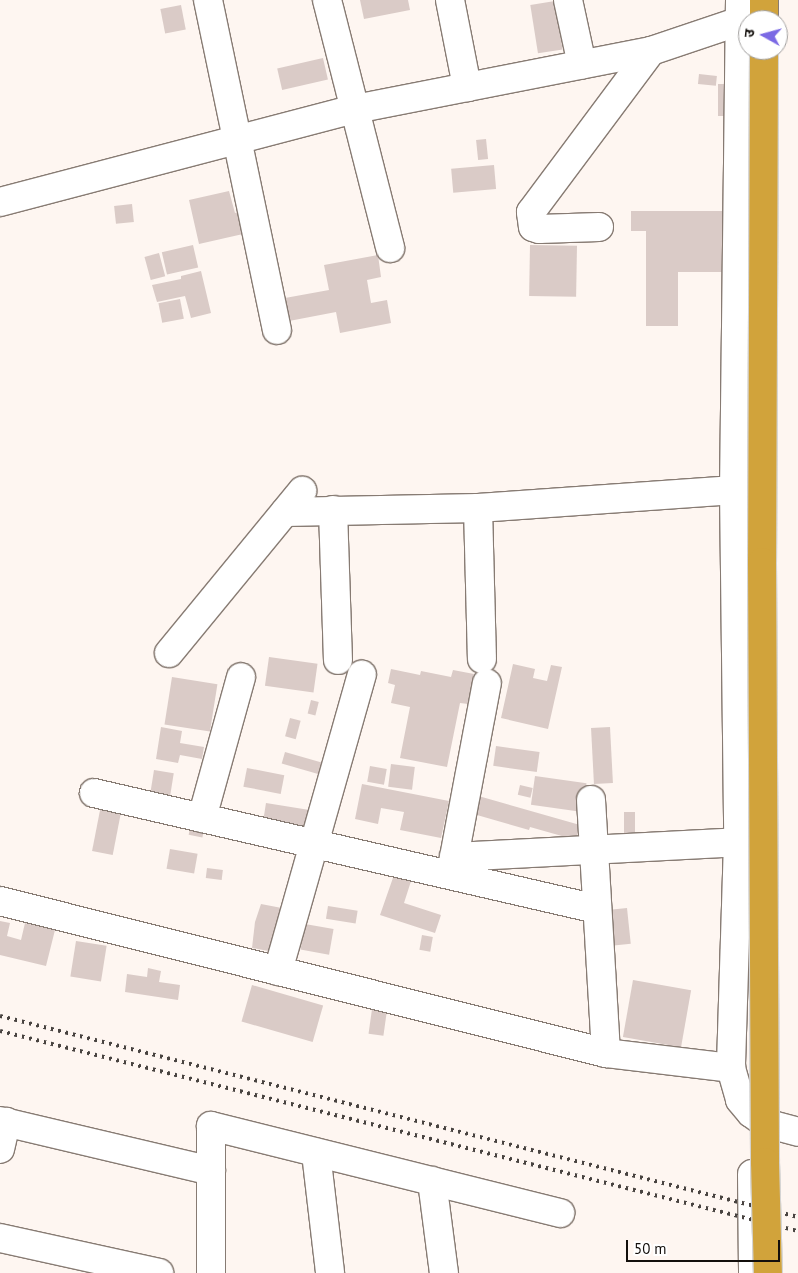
<!DOCTYPE html>
<meta charset="utf-8">
<style>
body{margin:0}
#map{position:relative;width:798px;height:1273px;overflow:hidden;background:#fef6f1;font-family:"PT Sans","Noto Sans Devanagari",sans-serif}
div>[style]{position:absolute}
.building>*{inset:0;background:#dacbc7;transform-origin:0 0}
.roads{filter:drop-shadow(1px 0 #877b73) drop-shadow(-1px 0 #877b73) drop-shadow(0 1px #877b73) drop-shadow(0 -1px #877b73)}
.minor>*{height:28px;margin:-14px;padding:0 14px;transform-origin:14px;border-radius:14px;background:#fff}
.highway>*{height:28px;margin:-14px;padding:0 14px;transform-origin:14px;border-radius:14px;background:#d1a33b}
.rail>*{height:4px;margin-top:-2px;transform-origin:0;background:repeating-linear-gradient(90deg,#484340 0 2.5px,transparent 0 7.5px)}
.bridges{filter:drop-shadow(1px 0 #d5d4d3) drop-shadow(-1px 0 #d5d4d3) drop-shadow(0 1px #d5d4d3) drop-shadow(0 -1px #d5d4d3)}
.highway-bridge>*{height:28px;margin:-14px;padding:0 14px;transform-origin:14px;border-radius:14px;background:#d1a33b}
span{translate:-50% -50%;white-space:nowrap;text-align:center;line-height:1.15;-webkit-text-stroke:4px #fff;paint-order:stroke}
.north{position:absolute;left:738px;top:10px;width:50px;height:50px;box-sizing:border-box;background:#fff;border:1px solid #a19f9e;border-radius:50%;rotate:277deg;font-size:14px;font-weight:700;line-height:20px;text-align:center;color:#130f0c}
.north::after{content:'';display:block;margin:auto;width:18px;height:22px;background:#7b69e4;clip-path:polygon(50% 0,100% 100%,50% 72%,0 100%)}
.scale{position:absolute;left:626px;top:1240px;width:154px;height:22px;box-sizing:border-box;border:2px solid #130f0c;border-top:0;padding-left:6px;font-size:15px;line-height:18px;white-space:nowrap;color:#130f0c;-webkit-text-stroke:4px #fff;paint-order:stroke}
</style>
<div id="map">
<div class="building">
<div style="clip-path:polygon(360px 0,408px 0,410px 10px,364px 19px)"></div>
<div style="left:555px;top:1px;width:49px;height:25px;rotate:81deg"></div>
<div style="left:181px;top:5px;width:25px;height:21px;rotate:79deg"></div>
<div style="left:323px;top:58px;width:22px;height:47px;rotate:77deg"></div>
<div style="left:699px;top:74px;width:18px;height:10px;rotate:6deg"></div>
<div style="left:718px;top:84px;width:14px;height:32px"></div>
<div style="left:486px;top:139px;width:20px;height:10px;rotate:84deg"></div>
<div style="left:494px;top:165px;width:24px;height:43px;rotate:85deg"></div>
<div style="clip-path:polygon(229px 191px,235px 213px,238px 212px,243px 234px,199px 244px,189px 200px)"></div>
<div style="left:132px;top:204px;width:18px;height:18px;rotate:84deg"></div>
<div style="clip-path:polygon(631px 211px,728px 211px,728px 272px,678px 272px,678px 326px,646px 326px,646px 231px,631px 231px)"></div>
<div style="left:193px;top:245px;width:23px;height:32px;rotate:77deg"></div>
<div style="left:530px;top:245px;width:47px;height:51px;rotate:1deg"></div>
<div style="left:159px;top:253px;width:24px;height:15px;rotate:75deg"></div>
<div style="clip-path:polygon(378px 255px,381px 277px,367px 280px,371px 303px,387px 300px,391px 323px,340px 333px,336px 312px,289px 321px,285px 298px,329px 290px,324px 265px)"></div>
<div style="clip-path:polygon(201px 271px,211px 313px,191px 318px,185px 296px,157px 302px,152px 285px,181px 279px,181px 276px)"></div>
<div style="left:180px;top:299px;width:20px;height:22px;rotate:79deg"></div>
<div style="left:269px;top:657px;width:49px;height:29px;rotate:8deg"></div>
<div style="clip-path:polygon(513px 664px,535px 669px,533px 678px,547px 681px,551px 665px,562px 667px,548px 729px,501px 718px)"></div>
<div style="clip-path:polygon(391px 669px,420px 675px,421px 671px,451px 677px,453px 670px,474px 674px,468px 704px,460px 703px,447px 767px,400px 758px,410px 707px,391px 703px,395px 685px,388px 683px)"></div>
<div style="left:172px;top:677px;width:46px;height:48px;rotate:9deg"></div>
<div style="left:311px;top:700px;width:8px;height:14px;rotate:14deg"></div>
<div style="left:290px;top:718px;width:11px;height:19px;rotate:15deg"></div>
<div style="clip-path:polygon(161px 727px,182px 731px,180px 743px,204px 747px,202px 759px,180px 755px,178px 763px,156px 759px)"></div>
<div style="left:610px;top:727px;width:56px;height:19px;rotate:87deg"></div>
<div style="left:496px;top:746px;width:44px;height:20px;rotate:8deg"></div>
<div style="left:285px;top:752px;width:45px;height:12px;rotate:16deg"></div>
<div style="left:391px;top:764px;width:24px;height:23px;rotate:7deg"></div>
<div style="left:370px;top:766px;width:17px;height:16px;rotate:10deg"></div>
<div style="left:247px;top:768px;width:38px;height:19px;rotate:11deg"></div>
<div style="left:154px;top:770px;width:20px;height:24px;rotate:9deg"></div>
<div style="left:535px;top:776px;width:52px;height:29px;rotate:8deg"></div>
<div style="clip-path:polygon(362px 784px,449px 801px,441px 838px,400px 830px,404px 812px,381px 808px,378px 824px,355px 819px)"></div>
<div style="left:520px;top:785px;width:13px;height:10px;rotate:13deg"></div>
<div style="clip-path:polygon(475px 795px,580px 825px,576px 840px,530px 827px,529px 830px,470px 813px)"></div>
<div style="left:102px;top:800px;width:21px;height:52px;rotate:11deg"></div>
<div style="left:266px;top:803px;width:44px;height:19px;rotate:9deg"></div>
<div style="left:624px;top:812px;width:11px;height:25px"></div>
<div style="left:192px;top:819px;width:14px;height:16px;rotate:12deg"></div>
<div style="left:170px;top:849px;width:28px;height:20px;rotate:10deg"></div>
<div style="left:207px;top:868px;width:16px;height:10px;rotate:7deg"></div>
<div style="clip-path:polygon(395px 872px,412px 878px,404px 903px,441px 915px,435px 933px,380px 915px)"></div>
<div style="clip-path:polygon(261px 904px,287px 909px,279px 953px,252px 948px,255px 922px)"></div>
<div style="left:328px;top:906px;width:30px;height:13px;rotate:9deg"></div>
<div style="left:627px;top:908px;width:36px;height:17px;rotate:84deg"></div>
<div style="clip-path:polygon(0 921px,10px 923px,7px 936px,21px 940px,25px 923px,55px 930px,46px 966px,0 955px)"></div>
<div style="left:305px;top:924px;width:29px;height:26px;rotate:10deg"></div>
<div style="left:422px;top:935px;width:11px;height:15px;rotate:10deg"></div>
<div style="left:76px;top:941px;width:31px;height:36px;rotate:9deg"></div>
<div style="clip-path:polygon(148px 968px,161px 971px,159px 982px,180px 985px,178px 1000px,125px 992px,127px 974px,147px 977px)"></div>
<div style="left:633px;top:980px;width:59px;height:58px;rotate:10deg"></div>
<div style="left:252px;top:985px;width:74px;height:38px;rotate:16deg"></div>
<div style="left:373px;top:1002px;width:15px;height:32px;rotate:8deg"></div>
</div>
<div class="roads">
<div class="minor">
<div style="left:208px;top:0;width:337px;rotate:78.2deg"></div>
<div style="left:327px;top:0;width:256px;rotate:75.7deg"></div>
<div style="left:450px;top:0;width:89px;rotate:78.9deg"></div>
<div style="left:568px;top:0;width:66px;rotate:77.8deg"></div>
<div style="left:740px;top:0;width:490px;rotate:90.7deg"></div>
<div style="left:734px;top:490px;width:352px;rotate:89.3deg"></div>
<div style="left:738px;top:842px;width:226px;rotate:91.8deg"></div>
<div style="left:731px;top:1068px;width:33px;rotate:74deg"></div>
<div style="left:740px;top:1100px;width:17px;rotate:50deg"></div>
<div style="left:751px;top:1113px;width:17px;rotate:36deg"></div>
<div style="left:765px;top:1123px;width:34px;rotate:15deg"></div>
<div style="left:0;top:202px;width:367px;rotate:-14.7deg"></div>
<div style="left:355px;top:109px;width:302px;rotate:-11.1deg"></div>
<div style="left:651px;top:51px;width:94px;rotate:-18.6deg"></div>
<div style="left:599px;top:227px;width:60px;rotate:178.1deg"></div>
<div style="left:539px;top:229px;width:6px;rotate:-162deg"></div>
<div style="left:533px;top:227px;width:15px;rotate:-98deg"></div>
<div style="left:531px;top:212px;width:201px;rotate:-53.3deg"></div>
<div style="left:478px;top:508px;width:151px;rotate:88.5deg"></div>
<div style="left:333px;top:510px;width:150px;rotate:88.1deg"></div>
<div style="left:285px;top:512px;width:193px;rotate:-1.2deg"></div>
<div style="left:478px;top:508px;width:257px;rotate:-4deg"></div>
<div style="left:169px;top:653px;width:210px;rotate:-50.6deg"></div>
<div style="left:94px;top:793px;width:516px;rotate:12.99deg"></div>
<div style="left:591px;top:800px;width:253px;rotate:86.6deg"></div>
<div style="left:202px;top:818px;width:146px;rotate:-74.5deg"></div>
<div style="left:454px;top:857px;width:284px;rotate:-3deg"></div>
<div style="left:451px;top:873px;width:193px;rotate:-79.3deg"></div>
<div style="left:0;top:901px;width:625px;rotate:14.08deg"></div>
<div style="left:606px;top:1053px;width:126px;rotate:6.8deg"></div>
<div style="left:278px;top:971px;width:308px;rotate:-74.2deg"></div>
<div style="left:0;top:1121px;width:217px;rotate:13.3deg"></div>
<div style="left:0;top:1149px;width:28px;rotate:-77deg"></div>
<div style="left:316px;top:1153px;width:121px;rotate:83.3deg"></div>
<div style="left:752px;top:1174px;width:99px;rotate:89.4deg"></div>
<div style="left:432px;top:1181px;width:93px;rotate:82.6deg"></div>
<div style="left:0;top:1238px;width:163px;rotate:12.4deg"></div>
<div style="left:211px;top:1273px;width:147px;rotate:-90deg"></div>
<div style="left:211px;top:1126px;width:360px;rotate:14deg"></div>
</div>
<div class="highway">
<div style="left:764px;top:20px;width:20px;rotate:-90deg"></div>
</div>
</div>
<div class="rail">
<div style="left:0;top:1016px;width:823px;rotate:14.14deg"></div>
<div style="left:0;top:1031px;width:823px;rotate:14.07deg"></div>
</div>
<div class="bridges">
<div class="highway-bridge">
<div style="left:764px;top:50px;width:512px;rotate:90.22deg"></div>
<div style="left:762px;top:562px;width:600px;rotate:89.71deg"></div>
<div style="left:765px;top:1162px;width:111px;rotate:88.5deg"></div>
</div>
</div>
<div class="north">उ</div>
<div class="scale">50 m</div>
</div>
